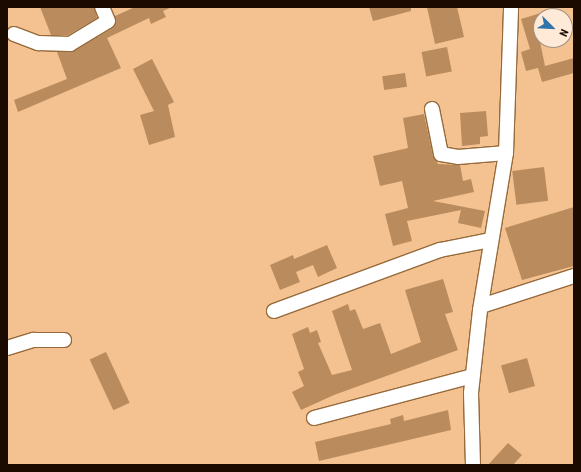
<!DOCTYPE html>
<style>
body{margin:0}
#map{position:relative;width:581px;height:472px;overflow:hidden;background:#f4c291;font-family:"Roboto Condensed",sans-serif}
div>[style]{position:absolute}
.building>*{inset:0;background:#ba8b5c;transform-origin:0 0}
.roads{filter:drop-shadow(1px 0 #976a3b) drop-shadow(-1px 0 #976a3b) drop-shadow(0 1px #976a3b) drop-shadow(0 -1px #976a3b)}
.minor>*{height:14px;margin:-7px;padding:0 7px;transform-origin:7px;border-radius:7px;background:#fff}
span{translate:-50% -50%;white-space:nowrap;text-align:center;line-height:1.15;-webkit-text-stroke:3.5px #feead6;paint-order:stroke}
.frame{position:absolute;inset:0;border:8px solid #1b0a00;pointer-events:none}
.north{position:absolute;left:533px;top:8px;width:40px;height:40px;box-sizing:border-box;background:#feead6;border:1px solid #a39080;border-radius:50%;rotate:114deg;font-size:11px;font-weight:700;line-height:16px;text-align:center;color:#1b0a00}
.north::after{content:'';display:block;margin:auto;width:14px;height:18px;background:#3074a9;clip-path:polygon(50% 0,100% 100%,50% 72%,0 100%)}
</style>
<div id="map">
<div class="building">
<div style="clip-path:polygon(40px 7px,94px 7px,97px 18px,68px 35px,51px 35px)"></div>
<div style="clip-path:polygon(135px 7px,172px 7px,163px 11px,166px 17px,151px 24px,149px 18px,107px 38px,121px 68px,18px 112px,14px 100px,67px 79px,57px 52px,74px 51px,113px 28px,115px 16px)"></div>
<div style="clip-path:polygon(369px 7px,411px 7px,411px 11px,373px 21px)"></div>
<div style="clip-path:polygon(427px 7px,457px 7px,464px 37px,435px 44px)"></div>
<div style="clip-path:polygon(541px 13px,541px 26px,537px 27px,545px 66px,574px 58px,574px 73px,542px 82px,538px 68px,526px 71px,521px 52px,530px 49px,521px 19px)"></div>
<div style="left:447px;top:47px;width:25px;height:26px;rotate:79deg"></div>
<div style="clip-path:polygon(152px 59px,174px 102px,168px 105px,175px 137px,149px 145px,140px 115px,154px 111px,133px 69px)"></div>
<div style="left:405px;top:73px;width:14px;height:23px;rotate:82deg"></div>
<div style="clip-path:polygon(486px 111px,488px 136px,480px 137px,480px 144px,462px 146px,460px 113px)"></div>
<div style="clip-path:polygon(424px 114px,433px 156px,438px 164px,460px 165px,463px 181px,471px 179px,474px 192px,433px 201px,485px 211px,481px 228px,458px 223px,461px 210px,407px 221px,412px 241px,393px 246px,385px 214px,408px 208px,402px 181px,380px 186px,373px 156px,408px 148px,403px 118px)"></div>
<div style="left:544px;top:167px;width:34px;height:32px;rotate:83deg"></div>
<div style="clip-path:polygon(574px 207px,574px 266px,522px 280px,505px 228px)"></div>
<div style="clip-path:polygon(327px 245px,337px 268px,318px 277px,313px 265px,296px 272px,300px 282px,280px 290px,270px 265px,293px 255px,294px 259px)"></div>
<div style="clip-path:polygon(443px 279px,453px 312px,445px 314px,458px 350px,334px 395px,301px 410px,292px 392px,304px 386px,298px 372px,304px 369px,292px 334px,308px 327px,310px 333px,317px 330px,321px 342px,318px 343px,332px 375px,352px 370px,332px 311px,348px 304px,350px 311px,355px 309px,363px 329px,380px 323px,391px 354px,421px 342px,405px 290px)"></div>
<div style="left:106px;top:352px;width:56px;height:18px;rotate:65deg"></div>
<div style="left:527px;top:358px;width:29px;height:27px;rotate:74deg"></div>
<div style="clip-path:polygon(448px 410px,451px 430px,319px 461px,315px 442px,391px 424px,390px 419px,403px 415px,404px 421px)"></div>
<div style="clip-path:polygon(508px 443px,522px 455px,513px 465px,488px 465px)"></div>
</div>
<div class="roads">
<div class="minor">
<div style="left:14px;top:34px;width:26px;rotate:21deg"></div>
<div style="left:38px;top:43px;width:32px;rotate:2deg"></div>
<div style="left:70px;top:44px;width:44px;rotate:-31.2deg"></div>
<div style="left:108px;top:21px;width:15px;rotate:-113deg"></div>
<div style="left:432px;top:109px;width:46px;rotate:78.7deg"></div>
<div style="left:441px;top:154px;width:17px;rotate:10deg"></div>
<div style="left:458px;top:157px;width:48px;rotate:-4.8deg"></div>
<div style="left:481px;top:306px;width:98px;rotate:-17.9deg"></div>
<div style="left:274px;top:311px;width:177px;rotate:-20.2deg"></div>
<div style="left:440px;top:250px;width:52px;rotate:-11.1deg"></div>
<div style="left:7px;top:348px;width:28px;rotate:-17deg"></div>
<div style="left:34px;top:340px;width:30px"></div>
<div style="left:314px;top:418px;width:164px;rotate:-14.8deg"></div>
<div style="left:473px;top:465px;width:72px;rotate:-91.6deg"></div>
<div style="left:471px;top:393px;width:83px;rotate:-83.8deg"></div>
<div style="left:480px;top:310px;width:159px;rotate:-80.6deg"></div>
<div style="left:506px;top:153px;width:146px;rotate:-88deg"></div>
</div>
</div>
<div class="frame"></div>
<div class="north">N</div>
</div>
